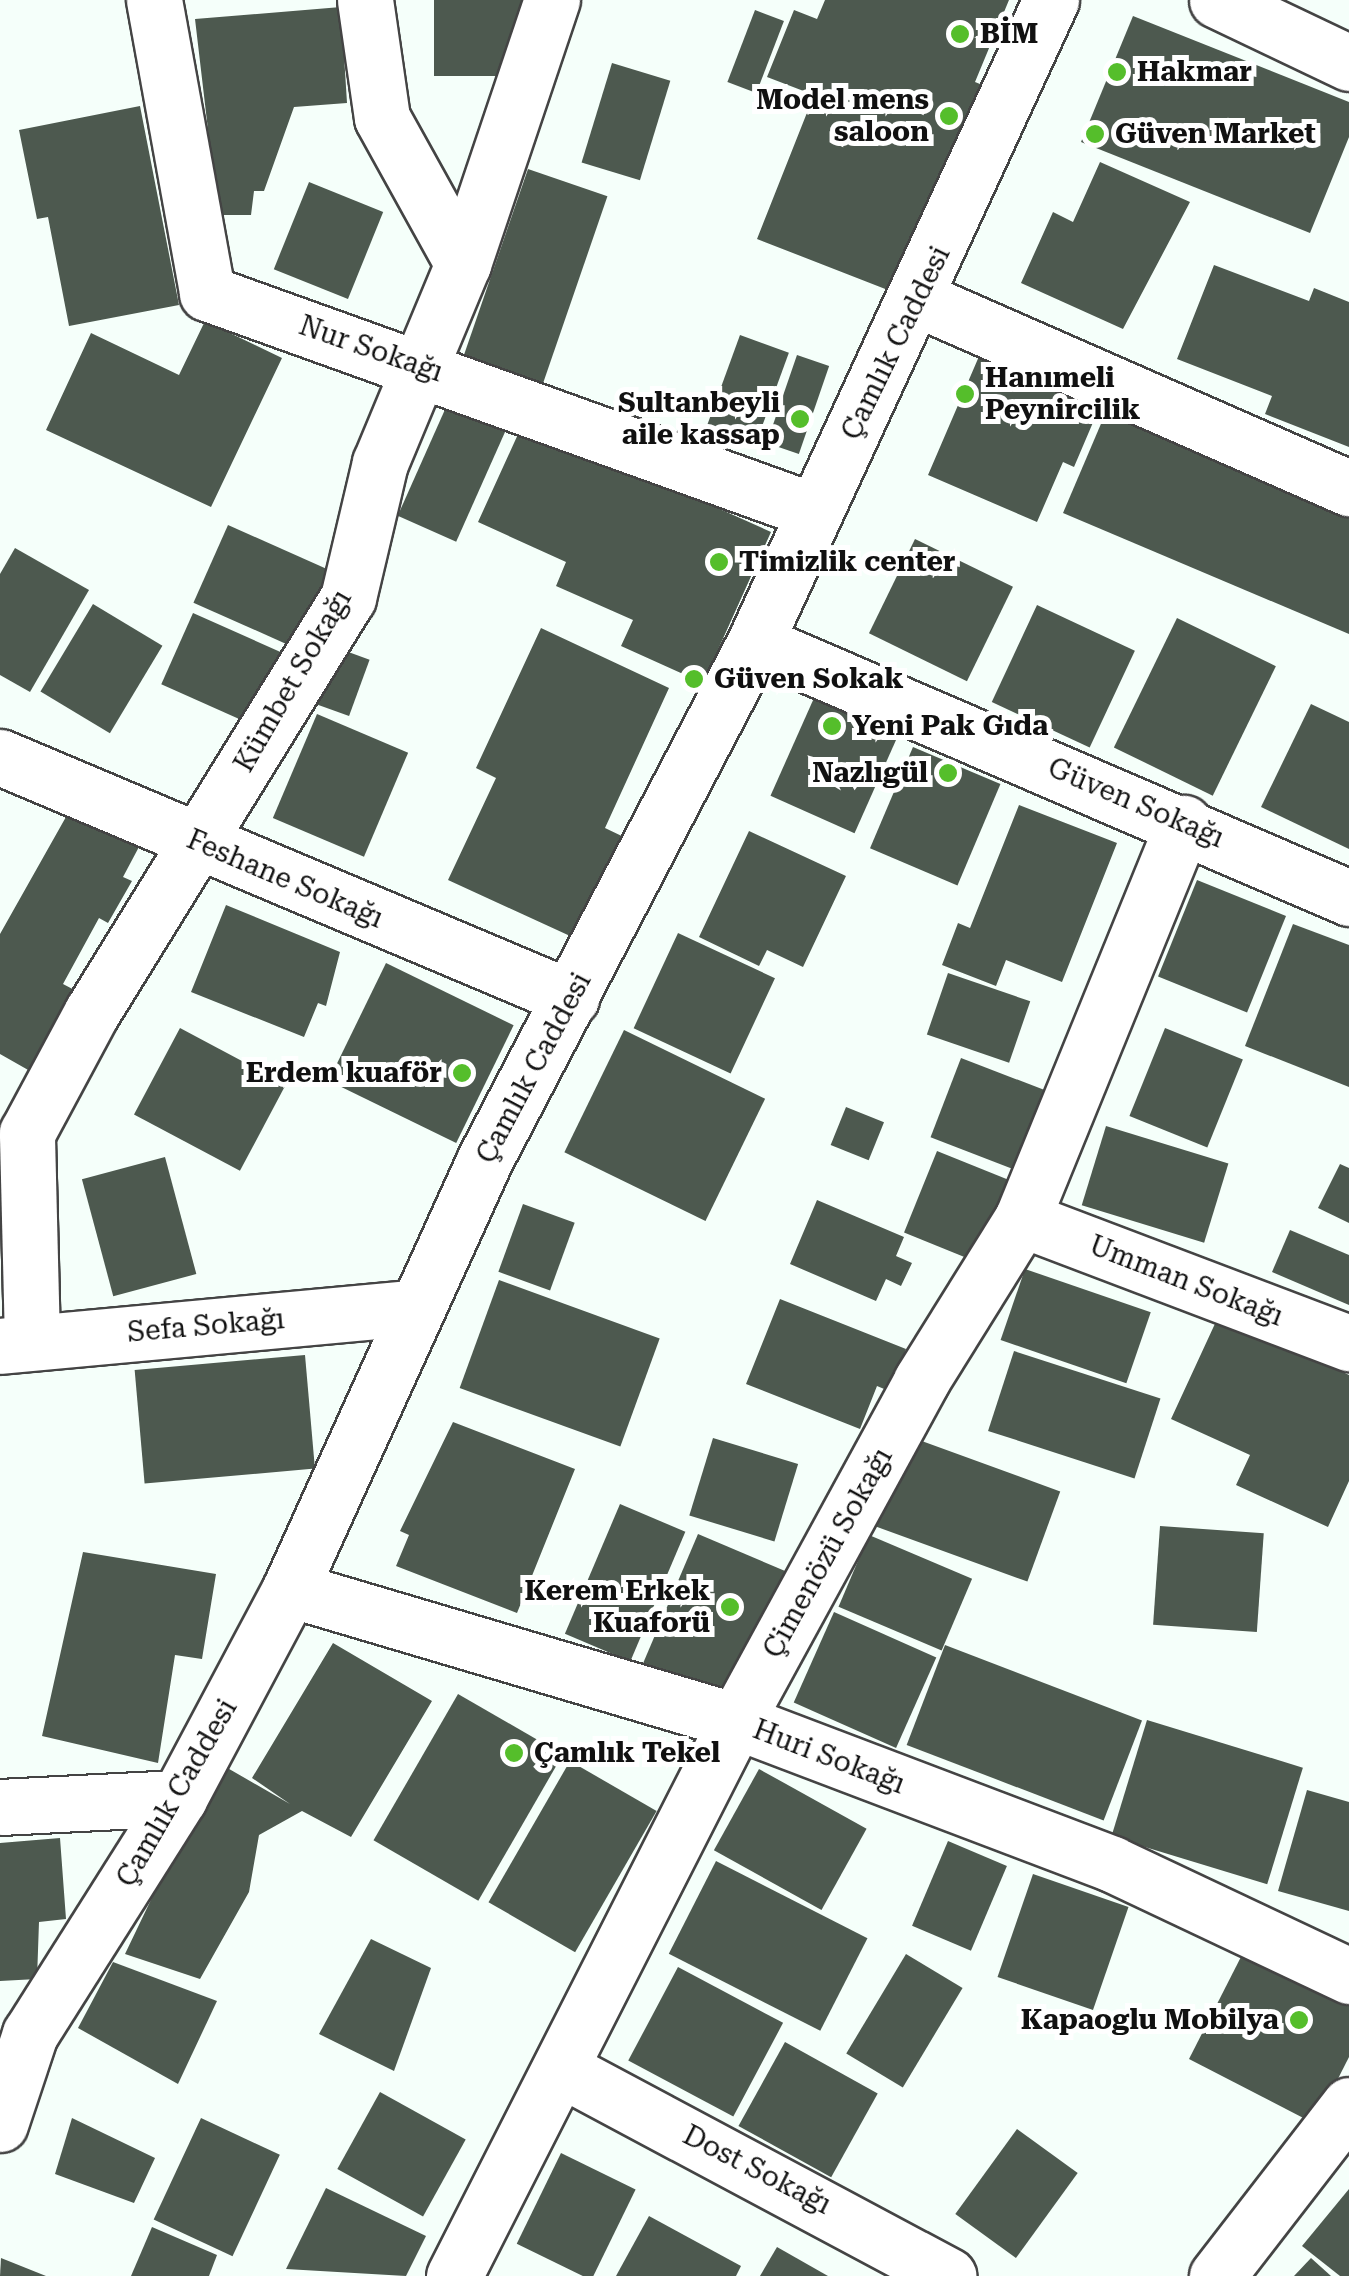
<!DOCTYPE html>
<meta charset="utf-8">
<style>
body{margin:0}
#map{position:relative;width:1349px;height:2276px;overflow:hidden;background:#f5fffa;font-family:"Roboto Serif",serif}
div>[style]{position:absolute}
.building>*{inset:0;background:#4d594f;transform-origin:0 0}
.roads{filter:drop-shadow(2px 0 #444) drop-shadow(-2px 0 #444) drop-shadow(0 2px #444) drop-shadow(0 -2px #444)}
.minor>*{height:55px;margin:-27.5px;padding:0 27.5px;transform-origin:27.5px;border-radius:27.5px;background:#fff}
.dots>*{width:28px;height:28px;translate:-50% -50%;box-sizing:border-box;border:5px solid #fff;border-radius:50%}
span{translate:-50% -50%;white-space:nowrap;text-align:center;line-height:1.15;-webkit-text-stroke:10px #fff;paint-order:stroke}
.poi-label{font-size:28px;color:#111;font-weight:700}
.left{translate:0 -50%;text-align:left}
.right{translate:-100% -50%;text-align:right}
.street-label{font-size:28px;color:#111}
</style>
<div id="map">
<div class="building">
<div style="left:434px;top:0;width:92px;height:76px"></div>
<div style="clip-path:polygon(825px 0,1009px 0,975px 82px,990px 88px,963px 155px,950px 150px,893px 292px,757px 239px,814px 95px,767px 77px,794px 10px,817px 19px)"></div>
<div style="clip-path:polygon(341px 7px,347px 103px,294px 107px,264px 191px,254px 191px,251px 215px,218px 215px,195px 19px)"></div>
<div style="left:755px;top:10px;width:31px;height:77px;rotate:21deg"></div>
<div style="clip-path:polygon(1133px 16px,1349px 102px,1349px 137px,1310px 233px,1081px 142px)"></div>
<div style="left:612px;top:63px;width:61px;height:104px;rotate:17deg"></div>
<div style="clip-path:polygon(140px 106px,179px 305px,69px 326px,48px 217px,37px 219px,19px 130px)"></div>
<div style="clip-path:polygon(1100px 162px,1190px 202px,1123px 329px,1021px 283px,1053px 212px,1073px 222px)"></div>
<div style="left:528px;top:169px;width:84px;height:198px;rotate:19deg"></div>
<div style="left:309px;top:182px;width:80px;height:94px;rotate:22deg"></div>
<div style="clip-path:polygon(1214px 265px,1309px 301px,1314px 288px,1349px 302px,1349px 447px,1265px 414px,1272px 396px,1177px 359px)"></div>
<div style="clip-path:polygon(205px 321px,282px 358px,211px 507px,46px 430px,91px 333px,179px 375px)"></div>
<div style="left:740px;top:335px;width:52px;height:95px;rotate:20deg"></div>
<div style="clip-path:polygon(980px 354px,1100px 406px,1074px 467px,1063px 462px,1037px 522px,928px 475px)"></div>
<div style="left:797px;top:355px;width:34px;height:93px;rotate:19deg"></div>
<div style="left:451px;top:396px;width:64px;height:131px;rotate:24deg"></div>
<div style="clip-path:polygon(1106px 412px,1349px 516px,1349px 634px,1063px 513px)"></div>
<div style="clip-path:polygon(524px 421px,771px 532px,703px 683px,621px 646px,633px 620px,556px 586px,566px 562px,478px 522px)"></div>
<div style="left:228px;top:525px;width:115px;height:85px;rotate:24deg"></div>
<div style="left:915px;top:539px;width:109px;height:105px;rotate:26deg"></div>
<div style="clip-path:polygon(15px 548px,89px 590px,30px 692px,0 675px,0 574px)"></div>
<div style="left:93px;top:604px;width:81px;height:102px;rotate:31deg"></div>
<div style="left:1037px;top:605px;width:108px;height:107px;rotate:25deg"></div>
<div style="left:193px;top:613px;width:100px;height:78px;rotate:24deg"></div>
<div style="left:1177px;top:618px;width:110px;height:144px;rotate:26deg"></div>
<div style="clip-path:polygon(541px 628px,669px 688px,605px 828px,628px 839px,581px 941px,448px 880px,496px 778px,476px 768px)"></div>
<div style="left:332px;top:646px;width:40px;height:60px;rotate:20deg"></div>
<div style="left:814px;top:698px;width:92px;height:107px;rotate:24deg"></div>
<div style="clip-path:polygon(1311px 704px,1349px 722px,1349px 849px,1261px 807px)"></div>
<div style="left:317px;top:714px;width:99px;height:113px;rotate:23deg"></div>
<div style="left:913px;top:747px;width:95px;height:110px;rotate:23deg"></div>
<div style="clip-path:polygon(1019px 805px,1117px 843px,1062px 982px,1006px 960px,996px 986px,942px 965px,958px 923px,970px 928px)"></div>
<div style="clip-path:polygon(71px 808px,140px 845px,123px 877px,132px 881px,108px 923px,99px 918px,63px 984px,82px 994px,37px 1075px,0 1054px,0 934px)"></div>
<div style="clip-path:polygon(749px 831px,846px 876px,803px 967px,767px 950px,759px 966px,699px 937px)"></div>
<div style="left:1197px;top:880px;width:96px;height:104px;rotate:22deg"></div>
<div style="clip-path:polygon(226px 905px,340px 952px,326px 1006px,318px 1003px,304px 1037px,191px 992px)"></div>
<div style="clip-path:polygon(1293px 924px,1349px 945px,1349px 1087px,1245px 1046px)"></div>
<div style="left:678px;top:933px;width:107px;height:105px;rotate:25deg"></div>
<div style="left:386px;top:963px;width:142px;height:131px;rotate:26deg"></div>
<div style="left:948px;top:973px;width:87px;height:65px;rotate:19deg"></div>
<div style="left:180px;top:1028px;width:120px;height:98px;rotate:28deg"></div>
<div style="left:1165px;top:1028px;width:84px;height:95px;rotate:22deg"></div>
<div style="left:624px;top:1030px;width:157px;height:136px;rotate:26deg"></div>
<div style="left:961px;top:1058px;width:93px;height:85px;rotate:21deg"></div>
<div style="left:846px;top:1107px;width:41px;height:41px;rotate:22deg"></div>
<div style="left:1106px;top:1126px;width:128px;height:83px;rotate:17deg"></div>
<div style="left:937px;top:1151px;width:87px;height:88px;rotate:22deg"></div>
<div style="left:165px;top:1157px;width:121px;height:86px;rotate:75deg"></div>
<div style="clip-path:polygon(1340px 1164px,1349px 1168px,1349px 1223px,1318px 1208px)"></div>
<div style="clip-path:polygon(817px 1200px,904px 1237px,896px 1256px,912px 1263px,901px 1286px,886px 1279px,876px 1301px,790px 1264px)"></div>
<div style="left:523px;top:1204px;width:55px;height:72px;rotate:20deg"></div>
<div style="clip-path:polygon(1290px 1230px,1349px 1255px,1349px 1305px,1272px 1272px)"></div>
<div style="left:1025px;top:1269px;width:133px;height:75px;rotate:19deg"></div>
<div style="left:499px;top:1280px;width:171px;height:115px;rotate:20deg"></div>
<div style="clip-path:polygon(780px 1299px,906px 1349px,889px 1391px,877px 1386px,860px 1429px,746px 1384px)"></div>
<div style="clip-path:polygon(1219px 1315px,1349px 1375px,1349px 1481px,1328px 1527px,1236px 1485px,1250px 1455px,1171px 1419px)"></div>
<div style="left:1014px;top:1351px;width:154px;height:84px;rotate:18deg"></div>
<div style="left:305px;top:1355px;width:114px;height:171px;rotate:85deg"></div>
<div style="clip-path:polygon(453px 1422px,575px 1469px,517px 1613px,396px 1566px,409px 1535px,400px 1531px)"></div>
<div style="left:908px;top:1436px;width:162px;height:96px;rotate:20deg"></div>
<div style="left:713px;top:1438px;width:89px;height:81px;rotate:17deg"></div>
<div style="left:620px;top:1504px;width:71px;height:141px;rotate:23deg"></div>
<div style="left:1160px;top:1526px;width:104px;height:99px;rotate:4deg"></div>
<div style="left:698px;top:1534px;width:101px;height:140px;rotate:23deg"></div>
<div style="left:869px;top:1535px;width:112px;height:78px;rotate:23deg"></div>
<div style="clip-path:polygon(83px 1552px,216px 1574px,202px 1659px,175px 1655px,158px 1763px,42px 1736px)"></div>
<div style="left:834px;top:1612px;width:112px;height:99px;rotate:24deg"></div>
<div style="clip-path:polygon(333px 1643px,432px 1701px,351px 1837px,302px 1811px,259px 1835px,249px 1892px,200px 1979px,125px 1954px,217px 1762px,290px 1804px,252px 1778px)"></div>
<div style="left:945px;top:1645px;width:211px;height:107px;rotate:21deg"></div>
<div style="left:458px;top:1694px;width:121px;height:169px;rotate:30deg"></div>
<div style="left:1147px;top:1720px;width:163px;height:122px;rotate:17deg"></div>
<div style="left:570px;top:1761px;width:100px;height:163px;rotate:30deg"></div>
<div style="left:759px;top:1769px;width:123px;height:93px;rotate:29deg"></div>
<div style="clip-path:polygon(1307px 1790px,1349px 1802px,1349px 1911px,1278px 1891px)"></div>
<div style="clip-path:polygon(60px 1838px,66px 1919px,39px 1922px,37px 1979px,0 1981px,0 1843px)"></div>
<div style="left:948px;top:1841px;width:64px;height:92px;rotate:23deg"></div>
<div style="left:716px;top:1861px;width:170px;height:104px;rotate:27deg"></div>
<div style="left:1033px;top:1874px;width:101px;height:109px;rotate:19deg"></div>
<div style="clip-path:polygon(371px 1939px,431px 1968px,394px 2071px,319px 2034px)"></div>
<div style="clip-path:polygon(1245px 1949px,1349px 2003px,1349px 2057px,1315px 2124px,1189px 2059px)"></div>
<div style="left:906px;top:1954px;width:66px;height:116px;rotate:31deg"></div>
<div style="clip-path:polygon(113px 1962px,217px 2001px,178px 2084px,78px 2028px)"></div>
<div style="left:678px;top:1967px;width:119px;height:106px;rotate:28deg"></div>
<div style="left:785px;top:2042px;width:106px;height:96px;rotate:29deg"></div>
<div style="left:380px;top:2092px;width:98px;height:88px;rotate:29deg"></div>
<div style="clip-path:polygon(72px 2118px,155px 2158px,134px 2203px,55px 2174px)"></div>
<div style="left:201px;top:2118px;width:87px;height:112px;rotate:25deg"></div>
<div style="left:1017px;top:2129px;width:75px;height:105px;rotate:36deg"></div>
<div style="left:561px;top:2153px;width:83px;height:101px;rotate:26deg"></div>
<div style="clip-path:polygon(326px 2188px,426px 2236px,406px 2276px,286px 2269px)"></div>
<div style="clip-path:polygon(1349px 2189px,1349px 2276px,1340px 2276px,1302px 2246px)"></div>
<div style="clip-path:polygon(649px 2216px,741px 2266px,736px 2276px,616px 2276px)"></div>
<div style="clip-path:polygon(152px 2227px,217px 2255px,209px 2276px,131px 2276px)"></div>
<div style="clip-path:polygon(777px 2247px,828px 2276px,760px 2276px)"></div>
<div style="clip-path:polygon(1px 2258px,46px 2276px,0 2276px)"></div>
<div style="clip-path:polygon(1311px 2258px,1331px 2276px,1294px 2276px)"></div>
</div>
<div class="roads">
<div class="minor">
<div style="left:154px;top:0;width:298px;rotate:79.7deg"></div>
<div style="left:207px;top:293px;width:645px;rotate:19.76deg"></div>
<div style="left:365px;top:0;width:119px;rotate:81.8deg"></div>
<div style="left:382px;top:118px;width:167px;rotate:61deg"></div>
<div style="left:1217px;top:0;width:146px;rotate:25.5deg"></div>
<div style="left:918px;top:299px;width:471px;rotate:23.7deg"></div>
<div style="left:755px;top:642px;width:647px;rotate:23.31deg"></div>
<div style="left:0;top:757px;width:620px;rotate:22.88deg"></div>
<div style="left:1022px;top:1219px;width:350px;rotate:20.8deg"></div>
<div style="left:32px;top:1341px;width:208px;rotate:-91.4deg"></div>
<div style="left:27px;top:1133px;width:137px;rotate:-61.8deg"></div>
<div style="left:92px;top:1012px;width:487px;rotate:-58.3deg"></div>
<div style="left:348px;top:598px;width:139px;rotate:-76.7deg"></div>
<div style="left:380px;top:463px;width:216px;rotate:-67.4deg"></div>
<div style="left:463px;top:264px;width:279px;rotate:-71.4deg"></div>
<div style="left:0;top:1346px;width:415px;rotate:-5.3deg"></div>
<div style="left:290px;top:1589px;width:465px;rotate:16.5deg"></div>
<div style="left:736px;top:1721px;width:402px;rotate:20.8deg"></div>
<div style="left:1112px;top:1864px;width:262px;rotate:25.3deg"></div>
<div style="left:0;top:1807px;width:179px;rotate:-2.9deg"></div>
<div style="left:563px;top:2070px;width:437px;rotate:28.1deg"></div>
<div style="left:0;top:2124px;width:95px;rotate:-71.6deg"></div>
<div style="left:30px;top:2034px;width:279px;rotate:-57.7deg"></div>
<div style="left:179px;top:1798px;width:237px;rotate:-62deg"></div>
<div style="left:290px;top:1589px;width:470px;rotate:-65.6deg"></div>
<div style="left:484px;top:1161px;width:585px;rotate:-62.43deg"></div>
<div style="left:755px;top:642px;width:707px;rotate:-65.25deg"></div>
<div style="left:454px;top:2276px;width:623px;rotate:-63.06deg"></div>
<div style="left:736px;top:1721px;width:387px;rotate:-61.4deg"></div>
<div style="left:921px;top:1381px;width:191px;rotate:-58.1deg"></div>
<div style="left:1022px;top:1219px;width:428px;rotate:-67.8deg"></div>
<div style="left:1217px;top:2276px;width:216px;rotate:-52.3deg"></div>
</div>
</div>
<div class="dots">
<div style="left:960px;top:34px;background:#55be2b"></div>
<div style="left:1117px;top:72px;background:#55be2b"></div>
<div style="left:949px;top:116px;background:#55be2b"></div>
<div style="left:1095px;top:134px;background:#55be2b"></div>
<div style="left:965px;top:394px;background:#55be2b"></div>
<div style="left:800px;top:419px;background:#55be2b"></div>
<div style="left:719px;top:562px;background:#55be2b"></div>
<div style="left:694px;top:679px;background:#55be2b"></div>
<div style="left:832px;top:726px;background:#55be2b"></div>
<div style="left:948px;top:773px;background:#55be2b"></div>
<div style="left:462px;top:1073px;background:#55be2b"></div>
<div style="left:730px;top:1607px;background:#55be2b"></div>
<div style="left:514px;top:1753px;background:#55be2b"></div>
<div style="left:1299px;top:2020px;background:#55be2b"></div>
</div>
<div class="poi-label">
<span class="left" style="left:980px;top:34px">BİM</span>
<span class="left" style="left:1137px;top:72px">Hakmar</span>
<span class="right" style="left:929px;top:116px">Model mens<br>saloon</span>
<span class="left" style="left:1115px;top:134px">Güven Market</span>
<span class="left" style="left:985px;top:394px">Hanımeli<br>Peynircilik</span>
<span class="right" style="left:780px;top:419px">Sultanbeyli<br>aile kassap</span>
<span class="left" style="left:739px;top:562px">Timizlik center</span>
<span class="left" style="left:714px;top:679px">Güven Sokak</span>
<span class="left" style="left:852px;top:726px">Yeni Pak Gıda</span>
<span class="right" style="left:928px;top:773px">Nazlıgül</span>
<span class="right" style="left:442px;top:1073px">Erdem kuaför</span>
<span class="right" style="left:710px;top:1607px">Kerem Erkek<br>Kuaforü</span>
<span class="left" style="left:534px;top:1753px">Çamlık Tekel</span>
<span class="right" style="left:1279px;top:2020px">Kapaoglu Mobilya</span>
</div>
<div class="street-label">
<span style="left:896px;top:343px;rotate:-64deg">Çamlık Caddesi</span>
<span style="left:371px;top:349px;rotate:19deg">Nur Sokağı</span>
<span style="left:293px;top:681px;rotate:-60deg">Kümbet Sokağı</span>
<span style="left:1136px;top:803px;rotate:23deg">Güven Sokağı</span>
<span style="left:285px;top:879px;rotate:23deg">Feshane Sokağı</span>
<span style="left:534px;top:1068px;rotate:-62deg">Çamlık Caddesi</span>
<span style="left:1186px;top:1281px;rotate:21deg">Umman Sokağı</span>
<span style="left:206px;top:1326px;rotate:-5deg">Sefa Sokağı</span>
<span style="left:828px;top:1553px;rotate:-61deg">Çimenözü Sokağı</span>
<span style="left:829px;top:1757px;rotate:21deg">Huri Sokağı</span>
<span style="left:177px;top:1793px;rotate:-60deg">Çamlık Caddesi</span>
<span style="left:757px;top:2170px;rotate:27deg">Dost Sokağı</span>
</div>
</div>
